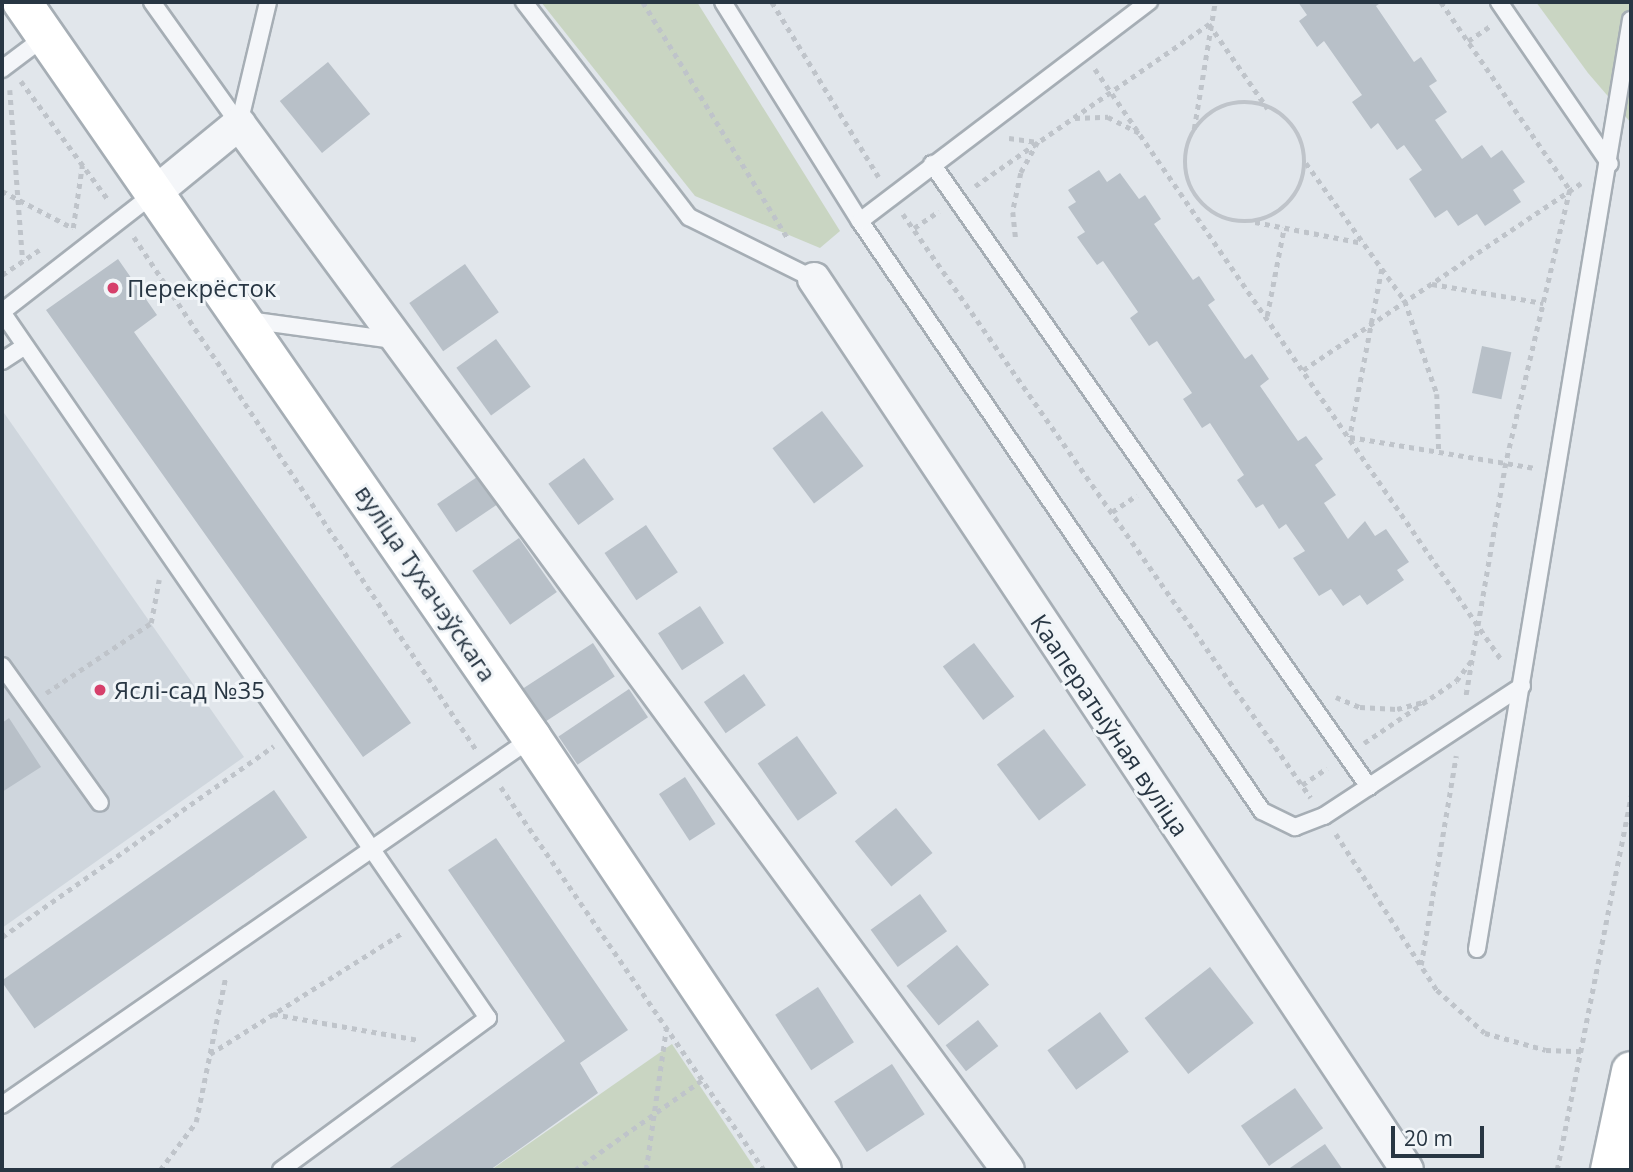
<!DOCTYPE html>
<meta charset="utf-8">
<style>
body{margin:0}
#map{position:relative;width:1633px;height:1172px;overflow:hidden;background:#e1e6eb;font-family:"Open Sans",sans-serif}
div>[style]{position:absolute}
.built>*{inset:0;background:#cfd6dd}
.green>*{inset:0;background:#c9d5c2}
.building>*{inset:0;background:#b8c0c8;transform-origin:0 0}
.path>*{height:4.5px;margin-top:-2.25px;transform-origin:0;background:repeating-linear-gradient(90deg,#bfc4ca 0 5px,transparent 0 10px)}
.path>.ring{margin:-2.25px;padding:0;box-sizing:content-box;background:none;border:4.5px solid #bfc4ca;border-radius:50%}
.roads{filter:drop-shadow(2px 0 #a6aeb5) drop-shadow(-2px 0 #a6aeb5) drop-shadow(0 2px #a6aeb5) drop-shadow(0 -2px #a6aeb5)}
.lane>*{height:16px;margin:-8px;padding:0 8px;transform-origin:8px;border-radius:8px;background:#f4f6f9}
.street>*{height:32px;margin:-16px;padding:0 16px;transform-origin:16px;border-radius:16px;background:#f4f6f9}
.secondary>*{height:38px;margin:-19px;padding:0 19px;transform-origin:19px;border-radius:19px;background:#fff}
.dots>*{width:19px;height:19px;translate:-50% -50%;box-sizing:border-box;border:4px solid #f1f5f8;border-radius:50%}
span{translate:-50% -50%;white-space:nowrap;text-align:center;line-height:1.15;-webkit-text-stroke:6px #f1f5f8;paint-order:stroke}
.poi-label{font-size:24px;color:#283643}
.left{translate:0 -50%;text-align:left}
.street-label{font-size:24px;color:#283643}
.frame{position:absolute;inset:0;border:4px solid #283643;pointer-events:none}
.scale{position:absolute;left:1391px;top:1126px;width:93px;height:32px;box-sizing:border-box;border:4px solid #283643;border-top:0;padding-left:9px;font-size:21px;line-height:24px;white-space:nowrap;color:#283643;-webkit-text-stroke:5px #f1f5f8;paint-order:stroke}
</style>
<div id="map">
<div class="built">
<div style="clip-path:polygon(2px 410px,244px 757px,2px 928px)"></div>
</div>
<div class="green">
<div style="clip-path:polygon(541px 2px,697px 2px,840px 231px,820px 248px,695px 196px)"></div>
<div style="clip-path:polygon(1536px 2px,1631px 2px,1631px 123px,1588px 73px)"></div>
<div style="clip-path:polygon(672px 1044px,756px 1170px,491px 1170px)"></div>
</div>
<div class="building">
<div style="clip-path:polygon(1298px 2px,1382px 2px,1376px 6px,1414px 62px,1421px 57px,1437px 81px,1429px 86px,1447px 112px,1435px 120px,1462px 159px,1482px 145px,1491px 158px,1502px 150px,1525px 182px,1513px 190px,1521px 202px,1485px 226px,1477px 214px,1458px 226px,1447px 210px,1435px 218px,1409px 179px,1422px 170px,1404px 145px,1397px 150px,1378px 123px,1371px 129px,1352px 102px,1362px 95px,1324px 41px,1317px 47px,1299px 21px,1307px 15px)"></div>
<div style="left:328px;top:62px;width:67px;height:62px;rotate:51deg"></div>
<div style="clip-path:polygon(1099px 170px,1107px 182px,1120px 173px,1139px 199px,1145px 195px,1161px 219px,1154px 224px,1193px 280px,1199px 276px,1215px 300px,1208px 305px,1245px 359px,1252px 354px,1269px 379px,1260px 386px,1298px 441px,1306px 436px,1323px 459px,1315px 465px,1336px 495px,1324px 503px,1348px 539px,1365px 521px,1375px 536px,1386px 529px,1409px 562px,1397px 570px,1404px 580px,1367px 605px,1360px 595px,1343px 606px,1331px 589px,1319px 596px,1293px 558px,1305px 551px,1286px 524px,1279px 529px,1263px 504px,1256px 508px,1237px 480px,1244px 475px,1210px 423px,1202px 428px,1183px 399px,1192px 393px,1157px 341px,1149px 346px,1130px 318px,1138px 312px,1103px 261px,1097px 265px,1077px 237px,1085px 232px,1068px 207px,1076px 202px,1068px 190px)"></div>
<div style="clip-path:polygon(118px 259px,157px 315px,134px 332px,411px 723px,363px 757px,46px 310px)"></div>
<div style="left:465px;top:264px;width:59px;height:68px;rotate:55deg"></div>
<div style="left:496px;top:339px;width:59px;height:49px;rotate:54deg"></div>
<div style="left:1482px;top:346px;width:30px;height:48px;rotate:12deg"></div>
<div style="left:822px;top:411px;width:69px;height:62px;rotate:53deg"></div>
<div style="left:584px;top:458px;width:51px;height:44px;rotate:54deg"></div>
<div style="left:486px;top:471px;width:34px;height:59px;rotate:56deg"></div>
<div style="left:646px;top:525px;width:57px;height:50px;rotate:56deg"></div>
<div style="left:519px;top:538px;width:66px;height:57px;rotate:55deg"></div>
<div style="left:700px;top:606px;width:44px;height:50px;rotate:57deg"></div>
<div style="left:593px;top:643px;width:40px;height:83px;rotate:57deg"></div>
<div style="left:974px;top:643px;width:67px;height:39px;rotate:53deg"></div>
<div style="left:744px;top:674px;width:38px;height:49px;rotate:55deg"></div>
<div style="left:629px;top:689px;width:34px;height:85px;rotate:56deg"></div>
<div style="clip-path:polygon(9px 718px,41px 767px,2px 792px,2px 723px)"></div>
<div style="left:1044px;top:729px;width:70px;height:59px;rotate:53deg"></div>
<div style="left:797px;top:736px;width:70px;height:48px;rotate:55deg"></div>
<div style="left:685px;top:777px;width:56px;height:31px;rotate:57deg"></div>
<div style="left:274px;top:790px;width:58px;height:333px;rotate:55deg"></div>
<div style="left:896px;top:808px;width:58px;height:53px;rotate:51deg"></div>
<div style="clip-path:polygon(496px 838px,628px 1030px,580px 1063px,598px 1093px,490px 1170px,387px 1170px,565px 1041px,448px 870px)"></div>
<div style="left:920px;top:894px;width:46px;height:61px;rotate:54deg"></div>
<div style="left:957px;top:945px;width:51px;height:65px;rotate:51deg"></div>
<div style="left:1210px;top:967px;width:71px;height:83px;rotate:52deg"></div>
<div style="left:818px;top:987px;width:66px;height:51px;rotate:57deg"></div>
<div style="left:1100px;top:1012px;width:49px;height:65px;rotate:54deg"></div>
<div style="left:978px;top:1020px;width:33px;height:41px;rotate:52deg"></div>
<div style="left:892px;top:1064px;width:60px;height:69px;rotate:57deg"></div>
<div style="left:1295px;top:1088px;width:49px;height:66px;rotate:55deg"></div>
<div style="clip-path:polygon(1325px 1144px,1343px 1170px,1287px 1170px)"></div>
</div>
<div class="path">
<div style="left:643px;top:2px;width:279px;rotate:58.5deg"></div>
<div style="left:772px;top:2px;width:205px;rotate:58.6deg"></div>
<div style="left:1441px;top:2px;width:228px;rotate:55.5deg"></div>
<div style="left:1570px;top:190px;width:280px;rotate:103.2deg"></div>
<div style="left:1506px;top:463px;width:236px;rotate:99.7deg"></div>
<div style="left:1468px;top:41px;width:27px;rotate:-34deg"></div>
<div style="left:1095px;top:69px;width:716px;rotate:55.47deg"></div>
<div style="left:21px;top:81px;width:149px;rotate:53.7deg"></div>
<div style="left:10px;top:90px;width:171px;rotate:85.7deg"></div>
<div class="ring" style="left:1185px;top:102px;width:115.5px;height:115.5px"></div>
<div style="left:1075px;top:118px;width:33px;rotate:-2deg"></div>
<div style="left:1108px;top:117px;width:35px;rotate:27deg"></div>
<div style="left:1194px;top:129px;width:129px;rotate:-80.6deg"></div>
<div style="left:1009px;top:138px;width:29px;rotate:8deg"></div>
<div style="left:1038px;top:142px;width:35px;rotate:119deg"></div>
<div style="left:1021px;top:173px;width:40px;rotate:102deg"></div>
<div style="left:1013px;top:212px;width:29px;rotate:84deg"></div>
<div style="left:1306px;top:163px;width:170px;rotate:54.3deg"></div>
<div style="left:1405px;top:301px;width:98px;rotate:71deg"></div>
<div style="left:1437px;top:394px;width:59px;rotate:88.1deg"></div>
<div style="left:975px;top:186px;width:285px;rotate:-34.7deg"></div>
<div style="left:1209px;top:24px;width:103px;rotate:55.2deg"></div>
<div style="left:2px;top:191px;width:80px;rotate:27.5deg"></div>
<div style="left:73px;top:228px;width:63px;rotate:-81.7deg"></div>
<div style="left:903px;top:214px;width:712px;rotate:55.06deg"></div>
<div style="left:1255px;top:222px;width:110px;rotate:11deg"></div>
<div style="left:914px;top:228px;width:30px;rotate:-34deg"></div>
<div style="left:134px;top:237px;width:618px;rotate:56.28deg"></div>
<div style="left:1382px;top:269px;width:171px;rotate:100.8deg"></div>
<div style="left:1350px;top:437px;width:189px;rotate:9.5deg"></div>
<div style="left:2px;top:275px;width:45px;rotate:-34deg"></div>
<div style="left:1432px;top:284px;width:113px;rotate:9.7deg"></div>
<div style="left:1267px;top:316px;width:90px;rotate:-79.1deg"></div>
<div style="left:1303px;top:370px;width:335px;rotate:-33.9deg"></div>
<div style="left:1112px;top:512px;width:30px;rotate:-34deg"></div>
<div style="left:46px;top:693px;width:126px;rotate:-33.7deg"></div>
<div style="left:151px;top:623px;width:44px;rotate:-79.5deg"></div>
<div style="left:1336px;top:697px;width:26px;rotate:23deg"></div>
<div style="left:1360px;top:707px;width:37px;rotate:3deg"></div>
<div style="left:1397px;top:709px;width:31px;rotate:-15deg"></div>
<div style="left:1364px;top:743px;width:111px;rotate:-34deg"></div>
<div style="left:1456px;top:681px;width:26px;rotate:-53deg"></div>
<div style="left:1302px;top:785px;width:30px;rotate:-34deg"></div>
<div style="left:501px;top:787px;width:465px;rotate:55.5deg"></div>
<div style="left:1336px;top:834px;width:186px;rotate:57.1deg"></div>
<div style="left:1437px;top:990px;width:64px;rotate:41.9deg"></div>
<div style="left:1485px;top:1033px;width:63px;rotate:15.6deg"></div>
<div style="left:1546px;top:1050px;width:35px;rotate:2deg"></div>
<div style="left:2px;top:937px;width:332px;rotate:-35.1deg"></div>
<div style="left:1421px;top:965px;width:212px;rotate:-80.5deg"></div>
<div style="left:273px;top:1014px;width:148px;rotate:10.1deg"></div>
<div style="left:210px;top:1054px;width:227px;rotate:-32.2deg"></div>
<div style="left:160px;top:1170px;width:60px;rotate:-53.1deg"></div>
<div style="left:196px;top:1122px;width:146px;rotate:-78.5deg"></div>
<div style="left:575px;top:1170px;width:156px;rotate:-35.3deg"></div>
<div style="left:646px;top:1170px;width:142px;rotate:-81.9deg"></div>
<div style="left:1557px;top:1170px;width:382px;rotate:-78.8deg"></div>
</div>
<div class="roads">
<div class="lane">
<div style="left:152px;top:2px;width:150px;rotate:54.5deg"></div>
<div style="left:524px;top:2px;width:271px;rotate:52.5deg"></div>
<div style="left:689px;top:217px;width:140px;rotate:26.4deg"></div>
<div style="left:723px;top:2px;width:258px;rotate:58deg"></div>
<div style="left:860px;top:221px;width:714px;rotate:55.73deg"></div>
<div style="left:1262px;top:811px;width:37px;rotate:26deg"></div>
<div style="left:1295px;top:827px;width:31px;rotate:-21deg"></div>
<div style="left:1324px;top:816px;width:237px;rotate:-33.3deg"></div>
<div style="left:1499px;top:2px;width:196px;rotate:55.6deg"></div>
<div style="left:2px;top:69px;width:55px;rotate:-36.9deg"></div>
<div style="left:239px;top:124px;width:125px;rotate:-76.6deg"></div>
<div style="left:932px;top:164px;width:761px;rotate:54.95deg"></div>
<div style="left:156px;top:192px;width:195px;rotate:142.1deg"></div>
<div style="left:2px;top:312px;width:857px;rotate:55.46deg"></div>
<div style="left:488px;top:1018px;width:257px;rotate:143.7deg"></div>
<div style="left:860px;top:221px;width:363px;rotate:-37.2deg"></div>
<div style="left:248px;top:320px;width:147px;rotate:7.8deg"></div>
<div style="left:2px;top:361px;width:27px;rotate:-33deg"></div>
<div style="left:2px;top:666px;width:168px;rotate:54.4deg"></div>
<div style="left:1477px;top:949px;width:942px;rotate:-80.59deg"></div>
<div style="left:2px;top:1105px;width:645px;rotate:-34.7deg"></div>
</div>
<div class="street">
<div style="left:157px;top:191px;width:106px;rotate:-39.3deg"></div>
<div style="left:239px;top:124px;width:1298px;rotate:53.68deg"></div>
<div style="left:814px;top:279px;width:1070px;rotate:56.35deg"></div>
</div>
<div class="secondary">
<div style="left:22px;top:2px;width:895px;rotate:55.28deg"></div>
<div style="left:532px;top:738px;width:520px;rotate:56.13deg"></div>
<div style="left:1610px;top:1170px;width:101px;rotate:-78deg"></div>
</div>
</div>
<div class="dots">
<div style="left:113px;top:288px;background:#d6406b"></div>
<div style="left:100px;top:690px;background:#d6406b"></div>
</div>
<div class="poi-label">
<span class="left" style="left:127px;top:288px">Перекрёсток</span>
<span class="left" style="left:114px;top:690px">Яслі-сад №35</span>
</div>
<div class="street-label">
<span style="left:426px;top:583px;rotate:56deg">вуліца Тухачэўскага</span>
<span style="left:1110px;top:725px;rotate:56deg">Кааператыўная вуліца</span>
</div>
<div class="frame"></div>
<div class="scale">20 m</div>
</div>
